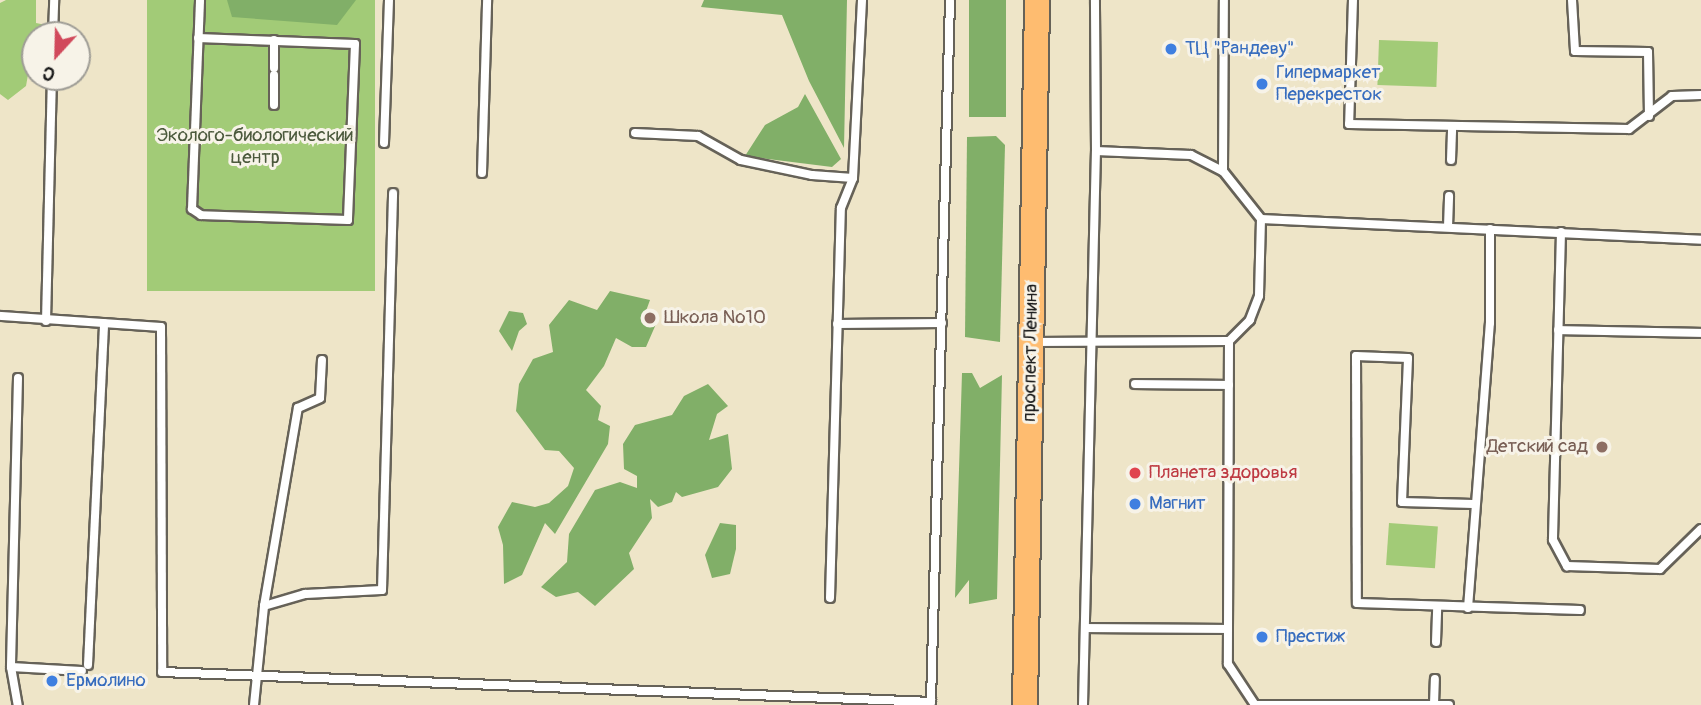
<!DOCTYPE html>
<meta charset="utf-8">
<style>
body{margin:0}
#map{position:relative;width:1701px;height:705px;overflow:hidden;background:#eee5c8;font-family:Pangolin,sans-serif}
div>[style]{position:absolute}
.green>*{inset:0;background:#a2cb77;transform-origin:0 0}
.forest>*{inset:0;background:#81af68;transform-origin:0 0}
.roads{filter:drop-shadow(2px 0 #666258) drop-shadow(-2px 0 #666258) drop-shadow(0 2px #666258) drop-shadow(0 -2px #666258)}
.lane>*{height:8px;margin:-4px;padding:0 4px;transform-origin:4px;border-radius:4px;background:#fff}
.primary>*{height:24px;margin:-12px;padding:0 12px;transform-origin:12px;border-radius:12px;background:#febc70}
.dots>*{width:19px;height:19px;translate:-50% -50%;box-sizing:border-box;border:4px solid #f7f3e8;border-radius:50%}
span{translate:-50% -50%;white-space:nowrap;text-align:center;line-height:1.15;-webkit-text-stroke:6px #f7f3e8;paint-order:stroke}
.shop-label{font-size:19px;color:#366cbe}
.left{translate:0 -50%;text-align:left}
.park-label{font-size:19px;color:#4b593c}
.education-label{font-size:19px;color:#785e54}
.right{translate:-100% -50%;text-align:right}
.street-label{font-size:19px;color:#1c1c1c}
.health-label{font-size:19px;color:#be3a42}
.north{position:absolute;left:21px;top:21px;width:70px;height:70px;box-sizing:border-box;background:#f7f3e8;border:2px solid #9f9d96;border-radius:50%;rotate:202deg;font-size:19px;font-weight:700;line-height:28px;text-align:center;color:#1c1c1c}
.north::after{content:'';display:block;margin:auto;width:24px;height:32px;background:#d1495b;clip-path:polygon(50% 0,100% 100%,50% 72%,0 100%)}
</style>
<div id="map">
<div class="green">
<div style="clip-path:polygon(6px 0,36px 0,36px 23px,46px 25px,46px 35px,35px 35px,26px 86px,8px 100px,0 94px,0 3px)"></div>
<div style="left:147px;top:0;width:228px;height:291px"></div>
<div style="left:1379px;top:40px;width:59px;height:45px;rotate:2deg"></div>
<div style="left:1389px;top:523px;width:49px;height:42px;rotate:4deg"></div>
</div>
<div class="forest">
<div style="clip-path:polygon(227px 0,356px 0,337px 25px,232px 17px)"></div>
<div style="clip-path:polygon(704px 0,847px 0,844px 148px,809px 81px,782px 15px,701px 7px)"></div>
<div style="left:969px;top:0;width:37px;height:117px"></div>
<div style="clip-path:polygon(805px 94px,841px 159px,832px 167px,745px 156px,765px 125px,798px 107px)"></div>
<div style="clip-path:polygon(996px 136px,1005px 145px,1000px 342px,965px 337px,967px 137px)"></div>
<div style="clip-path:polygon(610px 291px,650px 300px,646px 311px,656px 324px,646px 347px,632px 347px,616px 338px,604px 366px,586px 390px,601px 406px,598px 420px,610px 426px,608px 444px,555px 534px,545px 523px,522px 575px,504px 584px,503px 545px,498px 527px,512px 502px,535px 507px,549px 503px,568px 486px,574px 468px,559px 451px,545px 450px,516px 411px,519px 384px,533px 359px,553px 352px,549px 325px,569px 300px,597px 310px)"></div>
<div style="clip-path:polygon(509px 311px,523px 313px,527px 324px,519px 331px,512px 351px,499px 331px)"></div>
<div style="clip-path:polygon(962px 373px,972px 373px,980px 388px,1002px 375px,997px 599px,969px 604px,969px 580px,955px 598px)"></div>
<div style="clip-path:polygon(708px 384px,728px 406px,717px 414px,709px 440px,728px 434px,732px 469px,718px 487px,682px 497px,676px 492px,672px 502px,658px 507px,650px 499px,652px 518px,629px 553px,634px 569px,595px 606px,578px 592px,556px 597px,541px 587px,567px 562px,569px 534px,595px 490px,620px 482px,637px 488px,637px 476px,624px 469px,623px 444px,635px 425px,672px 415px,684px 396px)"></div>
<div style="clip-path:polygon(720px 523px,736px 525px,736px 549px,730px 574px,712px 578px,705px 555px)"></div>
</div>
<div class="roads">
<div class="lane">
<div style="left:1353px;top:0;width:124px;rotate:91.8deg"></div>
<div style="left:1349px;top:124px;width:280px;rotate:1deg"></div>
<div style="left:1629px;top:129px;width:54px;rotate:-37.5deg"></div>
<div style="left:1672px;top:96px;width:29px;rotate:-2deg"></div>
<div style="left:1572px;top:0;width:51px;rotate:86.6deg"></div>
<div style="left:1575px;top:51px;width:73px;rotate:0.8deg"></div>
<div style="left:1648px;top:52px;width:64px;rotate:89.1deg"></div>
<div style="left:53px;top:35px;width:35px;rotate:-88deg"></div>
<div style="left:198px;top:38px;width:157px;rotate:2.2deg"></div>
<div style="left:355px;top:44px;width:176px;rotate:92.3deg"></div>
<div style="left:348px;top:220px;width:147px;rotate:-178.1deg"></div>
<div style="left:201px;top:215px;width:11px;rotate:-146deg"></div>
<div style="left:192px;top:209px;width:209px;rotate:-87.8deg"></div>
<div style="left:274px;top:68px;width:28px;rotate:-90deg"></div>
<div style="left:274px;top:105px;width:30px;rotate:-90deg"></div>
<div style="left:635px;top:133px;width:63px;rotate:2.7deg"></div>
<div style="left:698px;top:136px;width:49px;rotate:29.2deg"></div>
<div style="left:741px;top:160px;width:73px;rotate:11.9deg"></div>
<div style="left:812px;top:175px;width:41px;rotate:4.2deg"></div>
<div style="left:384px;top:143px;width:143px;rotate:-88deg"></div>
<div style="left:1096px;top:151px;width:95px;rotate:2.4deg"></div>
<div style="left:1191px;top:155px;width:36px;rotate:27deg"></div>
<div style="left:1223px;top:171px;width:61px;rotate:51.6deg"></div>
<div style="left:1261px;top:219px;width:77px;rotate:91.5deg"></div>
<div style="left:1259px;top:296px;width:26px;rotate:111deg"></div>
<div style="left:1250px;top:320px;width:30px;rotate:135deg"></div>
<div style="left:1229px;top:341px;width:323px;rotate:90.2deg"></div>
<div style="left:1228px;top:664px;width:49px;rotate:56.6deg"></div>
<div style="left:1451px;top:160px;width:33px;rotate:-88deg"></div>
<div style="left:1223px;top:171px;width:171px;rotate:-89.7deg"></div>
<div style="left:482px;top:173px;width:173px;rotate:-88.3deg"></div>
<div style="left:1261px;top:219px;width:441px;rotate:2.7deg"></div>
<div style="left:1448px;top:227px;width:31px;rotate:-88deg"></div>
<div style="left:1561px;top:232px;width:308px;rotate:91.5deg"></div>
<div style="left:1553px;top:540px;width:30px;rotate:62deg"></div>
<div style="left:1567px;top:566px;width:93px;rotate:1.8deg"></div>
<div style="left:1660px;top:569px;width:57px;rotate:-44.3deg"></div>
<div style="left:0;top:316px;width:161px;rotate:3.9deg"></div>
<div style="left:161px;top:327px;width:345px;rotate:89.8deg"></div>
<div style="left:162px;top:672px;width:770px;rotate:2.23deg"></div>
<div style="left:931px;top:702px;width:702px;rotate:-88.45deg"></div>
<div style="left:46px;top:321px;width:244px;rotate:-88.6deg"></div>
<div style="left:837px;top:324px;width:105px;rotate:-0.5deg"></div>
<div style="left:1558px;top:330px;width:143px;rotate:1.2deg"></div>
<div style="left:1033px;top:342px;width:196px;rotate:-0.3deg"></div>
<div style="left:18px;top:378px;width:289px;rotate:91.4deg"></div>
<div style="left:11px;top:667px;width:39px;rotate:80deg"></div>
<div style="left:1135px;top:384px;width:94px;rotate:0.6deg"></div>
<div style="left:1473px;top:504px;width:71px;rotate:-178.4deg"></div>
<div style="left:1402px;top:502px;width:144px;rotate:-87.6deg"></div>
<div style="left:1408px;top:358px;width:52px;rotate:-177.8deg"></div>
<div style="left:1356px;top:356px;width:247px;rotate:89.8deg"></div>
<div style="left:1357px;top:603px;width:223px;rotate:1.8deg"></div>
<div style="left:830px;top:598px;width:390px;rotate:-88.4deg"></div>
<div style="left:841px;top:208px;width:32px;rotate:-68deg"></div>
<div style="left:853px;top:178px;width:178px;rotate:-87.1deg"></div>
<div style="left:264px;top:606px;width:201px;rotate:-80.3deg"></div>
<div style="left:298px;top:408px;width:24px;rotate:-24deg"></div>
<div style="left:320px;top:398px;width:38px;rotate:-87deg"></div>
<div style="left:1468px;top:608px;width:286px;rotate:-85.6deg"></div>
<div style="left:1490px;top:323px;width:94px;rotate:-90deg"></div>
<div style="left:1085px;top:628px;width:143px;rotate:0.4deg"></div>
<div style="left:1436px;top:642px;width:36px;rotate:-88deg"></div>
<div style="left:88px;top:665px;width:342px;rotate:-87.3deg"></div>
<div style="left:11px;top:667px;width:71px;rotate:3.2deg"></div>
<div style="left:1434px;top:704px;width:25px;rotate:-88deg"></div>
<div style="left:254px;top:705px;width:100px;rotate:-84.2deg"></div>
<div style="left:264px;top:606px;width:43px;rotate:-16.3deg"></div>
<div style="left:305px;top:594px;width:77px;rotate:-3deg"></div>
<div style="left:382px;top:590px;width:397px;rotate:-88.4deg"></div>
<div style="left:1083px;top:705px;width:554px;rotate:-88.66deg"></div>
<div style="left:1096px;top:151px;width:151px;rotate:-90.4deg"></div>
<div style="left:1255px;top:705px;width:194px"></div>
</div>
<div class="primary">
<div style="left:1025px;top:705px;width:705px;rotate:-89.02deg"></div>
</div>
</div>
<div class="dots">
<div style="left:1171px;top:49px;background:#3f7fe0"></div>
<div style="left:1262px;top:84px;background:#3f7fe0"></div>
<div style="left:650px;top:318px;background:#8d6e63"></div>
<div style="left:1602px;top:447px;background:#8d6e63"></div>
<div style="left:1135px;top:473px;background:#e0444e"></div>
<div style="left:1135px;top:504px;background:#3f7fe0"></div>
<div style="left:1262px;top:637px;background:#3f7fe0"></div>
<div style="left:52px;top:681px;background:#3f7fe0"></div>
</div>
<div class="shop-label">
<span class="left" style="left:1185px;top:49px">ТЦ "Рандеву"</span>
<span class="left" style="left:1276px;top:84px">Гипермаркет<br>Перекресток</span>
<span class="left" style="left:1149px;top:504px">Магнит</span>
<span class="left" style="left:1276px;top:637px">Престиж</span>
<span class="left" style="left:66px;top:681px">Ермолино</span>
</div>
<div class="park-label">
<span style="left:255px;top:147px">Эколого-биологический<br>центр</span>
</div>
<div class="education-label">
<span class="left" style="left:664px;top:318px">Школа №10</span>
<span class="right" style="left:1588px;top:447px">Детский сад</span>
</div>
<div class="street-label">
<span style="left:1031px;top:353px;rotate:-89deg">проспект Ленина</span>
</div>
<div class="health-label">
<span class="left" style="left:1149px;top:473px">Планета здоровья</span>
</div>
<div class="north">С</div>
</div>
